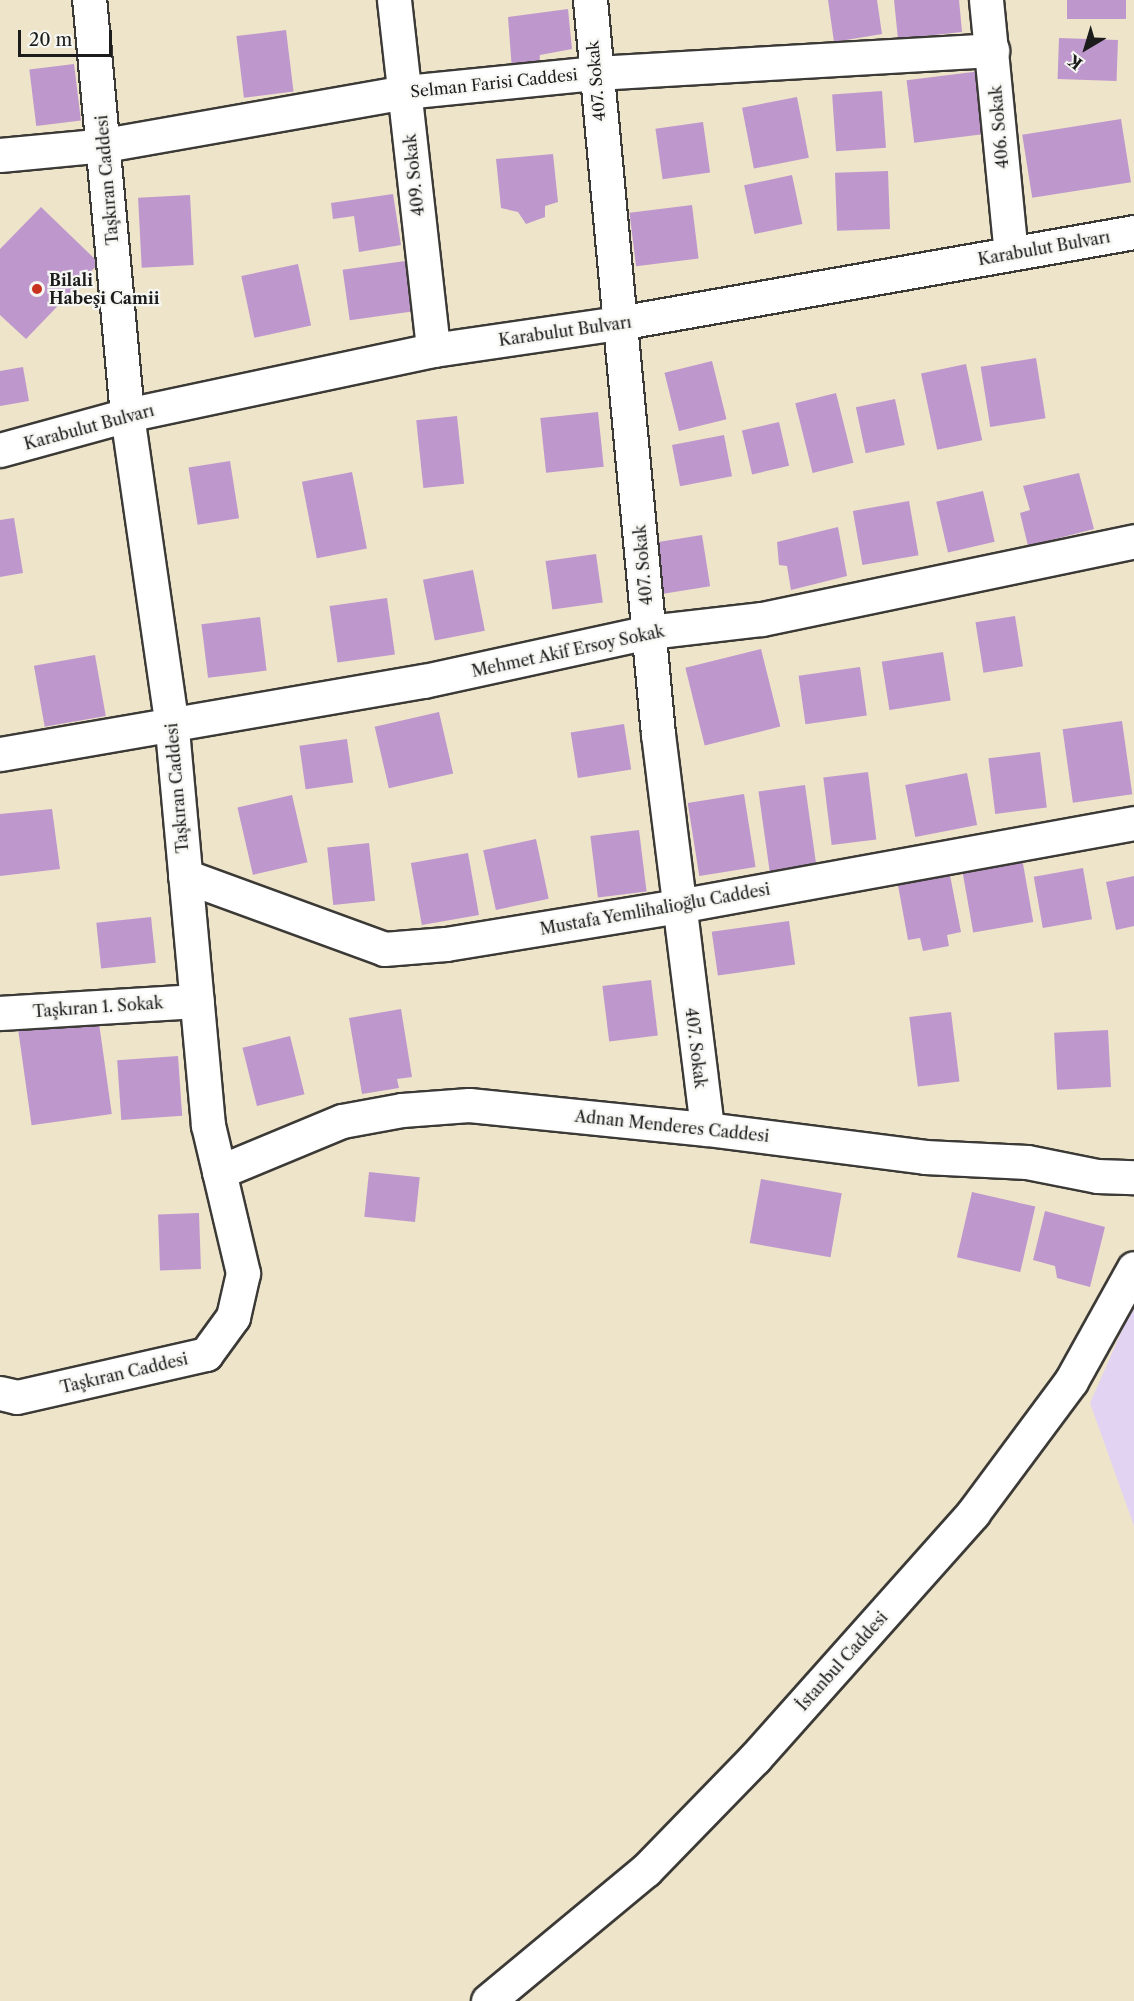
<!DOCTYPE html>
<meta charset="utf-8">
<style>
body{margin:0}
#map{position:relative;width:1134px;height:2001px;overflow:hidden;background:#eee4ca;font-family:"Libre Caslon Text",serif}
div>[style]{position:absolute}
.built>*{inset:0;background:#e3d3f2}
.building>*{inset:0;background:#be98cc;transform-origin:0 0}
.roads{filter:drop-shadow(2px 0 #3c3a36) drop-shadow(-2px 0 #3c3a36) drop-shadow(0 2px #3c3a36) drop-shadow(0 -2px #3c3a36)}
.minor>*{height:33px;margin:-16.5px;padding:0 16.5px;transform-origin:16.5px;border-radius:16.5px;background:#fff}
.tertiary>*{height:33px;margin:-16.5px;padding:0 16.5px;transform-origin:16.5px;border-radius:16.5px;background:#fff}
.dots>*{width:16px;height:16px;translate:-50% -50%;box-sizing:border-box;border:3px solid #f6f6f2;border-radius:50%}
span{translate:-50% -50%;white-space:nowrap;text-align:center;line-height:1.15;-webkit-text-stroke:4.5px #f6f6f2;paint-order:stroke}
.street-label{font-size:16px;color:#1c1c1c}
.poi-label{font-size:16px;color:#1c1c1c;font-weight:700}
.left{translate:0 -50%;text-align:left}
.north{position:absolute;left:1056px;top:18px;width:60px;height:60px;-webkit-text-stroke:4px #f6f6f2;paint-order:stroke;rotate:218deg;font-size:16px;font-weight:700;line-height:24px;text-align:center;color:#1c1c1c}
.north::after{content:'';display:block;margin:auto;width:21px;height:27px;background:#1c1c1c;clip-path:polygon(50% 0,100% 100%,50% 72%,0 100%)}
.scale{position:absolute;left:18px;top:30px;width:94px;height:27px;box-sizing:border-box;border:3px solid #1c1c1c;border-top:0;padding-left:8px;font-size:18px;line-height:21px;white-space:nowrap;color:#1c1c1c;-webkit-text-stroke:4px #f6f6f2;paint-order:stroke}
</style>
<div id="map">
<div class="built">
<div style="clip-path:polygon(1134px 1303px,1134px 1526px,1090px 1403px)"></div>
</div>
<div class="building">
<div style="clip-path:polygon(828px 0,877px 0,882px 34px,834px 42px)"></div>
<div style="clip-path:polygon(894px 0,959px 0,962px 32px,898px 39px)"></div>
<div style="left:1067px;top:0;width:59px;height:19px"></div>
<div style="clip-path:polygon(568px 9px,572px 49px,540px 55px,539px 67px,512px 70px,508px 17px)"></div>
<div style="left:286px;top:30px;width:62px;height:50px;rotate:83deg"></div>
<div style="left:1059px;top:38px;width:59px;height:41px;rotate:2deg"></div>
<div style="left:74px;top:64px;width:57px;height:45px;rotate:83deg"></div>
<div style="left:981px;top:71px;width:63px;height:75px;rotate:83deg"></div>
<div style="left:882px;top:91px;width:57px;height:50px;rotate:86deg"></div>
<div style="left:797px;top:97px;width:62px;height:56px;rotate:79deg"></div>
<div style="left:1121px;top:119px;width:64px;height:100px;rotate:81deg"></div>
<div style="left:703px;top:122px;width:51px;height:48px;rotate:82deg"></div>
<div style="clip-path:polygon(553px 154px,558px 202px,545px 206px,545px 217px,526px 224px,518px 212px,501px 208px,496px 159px)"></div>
<div style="left:888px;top:171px;width:58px;height:53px;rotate:88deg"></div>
<div style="left:792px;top:175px;width:50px;height:49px;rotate:78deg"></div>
<div style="clip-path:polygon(393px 194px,401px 245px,359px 252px,354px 216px,333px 219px,331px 203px)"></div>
<div style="left:190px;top:195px;width:70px;height:52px;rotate:87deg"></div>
<div style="left:692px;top:205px;width:54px;height:63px;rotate:83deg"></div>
<div style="clip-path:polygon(41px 207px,99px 263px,26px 339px,0 315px,0 249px)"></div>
<div style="left:405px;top:261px;width:51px;height:63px;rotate:82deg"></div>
<div style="left:298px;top:264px;width:63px;height:58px;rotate:78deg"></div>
<div style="left:1036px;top:358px;width:61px;height:56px;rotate:81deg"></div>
<div style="left:712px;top:361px;width:60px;height:49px;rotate:76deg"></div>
<div style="left:966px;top:364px;width:78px;height:46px;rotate:78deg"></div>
<div style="clip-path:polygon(23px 367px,29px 401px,0 406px,0 371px)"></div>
<div style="left:836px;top:393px;width:72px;height:42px;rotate:76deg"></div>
<div style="left:895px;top:399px;width:47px;height:40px;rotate:78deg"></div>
<div style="left:598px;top:412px;width:55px;height:58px;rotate:84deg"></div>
<div style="left:457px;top:416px;width:68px;height:41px;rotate:84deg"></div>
<div style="left:779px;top:422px;width:45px;height:38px;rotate:77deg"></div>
<div style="left:724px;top:435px;width:42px;height:53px;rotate:79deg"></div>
<div style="left:230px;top:461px;width:58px;height:42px;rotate:81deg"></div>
<div style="left:352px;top:472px;width:78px;height:51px;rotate:79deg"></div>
<div style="clip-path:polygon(1079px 473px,1094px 529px,1028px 546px,1020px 513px,1030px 510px,1023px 486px)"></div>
<div style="left:983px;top:491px;width:52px;height:48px;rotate:77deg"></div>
<div style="left:909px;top:501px;width:55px;height:57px;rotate:80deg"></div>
<div style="clip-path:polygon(14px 518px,23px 573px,0 577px,0 520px)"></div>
<div style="clip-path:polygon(838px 527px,847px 576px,791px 590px,787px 566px,779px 565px,777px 542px)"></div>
<div style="left:702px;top:535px;width:52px;height:49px;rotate:81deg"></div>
<div style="left:596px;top:554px;width:49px;height:51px;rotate:82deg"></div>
<div style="left:473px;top:570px;width:62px;height:51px;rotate:79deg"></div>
<div style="left:387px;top:598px;width:57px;height:58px;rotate:82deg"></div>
<div style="left:1015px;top:616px;width:51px;height:40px;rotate:81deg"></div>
<div style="left:260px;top:617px;width:54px;height:59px;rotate:83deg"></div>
<div style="left:761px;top:649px;width:80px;height:78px;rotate:76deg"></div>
<div style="left:943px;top:652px;width:49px;height:62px;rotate:81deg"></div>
<div style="left:95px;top:655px;width:62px;height:62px;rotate:80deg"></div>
<div style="left:860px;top:667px;width:49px;height:62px;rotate:82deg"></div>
<div style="left:439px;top:712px;width:63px;height:66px;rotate:77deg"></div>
<div style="left:1122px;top:721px;width:74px;height:60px;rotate:82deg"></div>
<div style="left:624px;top:724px;width:46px;height:54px;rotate:81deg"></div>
<div style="left:347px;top:739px;width:44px;height:48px;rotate:82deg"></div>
<div style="left:1040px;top:752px;width:56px;height:52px;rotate:83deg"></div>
<div style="left:868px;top:772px;width:68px;height:45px;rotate:83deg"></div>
<div style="left:967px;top:773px;width:53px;height:63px;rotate:79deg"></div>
<div style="left:805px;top:785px;width:82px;height:47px;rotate:82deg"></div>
<div style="left:744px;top:794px;width:74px;height:57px;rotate:81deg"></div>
<div style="left:292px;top:795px;width:69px;height:56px;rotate:77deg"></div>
<div style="clip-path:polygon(52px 809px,60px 869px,0 876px,0 814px)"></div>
<div style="left:639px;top:830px;width:62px;height:49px;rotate:83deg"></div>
<div style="left:536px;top:839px;width:61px;height:54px;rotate:78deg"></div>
<div style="left:369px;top:843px;width:58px;height:42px;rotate:84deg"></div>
<div style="left:468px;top:853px;width:63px;height:58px;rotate:80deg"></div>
<div style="left:1022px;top:858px;width:65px;height:61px;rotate:80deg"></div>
<div style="left:1083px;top:868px;width:52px;height:50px;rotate:80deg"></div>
<div style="clip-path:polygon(949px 870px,961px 932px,947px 935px,949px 946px,923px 951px,920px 938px,908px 940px,897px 880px)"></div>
<div style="clip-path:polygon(1134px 876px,1134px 926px,1116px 930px,1106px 882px)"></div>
<div style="left:151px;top:917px;width:46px;height:55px;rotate:84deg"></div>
<div style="left:789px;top:921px;width:44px;height:78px;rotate:82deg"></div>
<div style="left:651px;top:980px;width:56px;height:49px;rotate:83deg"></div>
<div style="clip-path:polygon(401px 1009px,412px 1077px,397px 1079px,399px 1088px,362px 1094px,349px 1018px)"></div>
<div style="left:951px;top:1012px;width:70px;height:42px;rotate:83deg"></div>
<div style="left:98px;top:1016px;width:99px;height:81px;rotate:82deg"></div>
<div style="left:1108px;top:1030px;width:57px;height:54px;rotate:87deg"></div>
<div style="left:290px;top:1036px;width:60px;height:49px;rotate:76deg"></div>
<div style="left:178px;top:1056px;width:60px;height:61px;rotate:86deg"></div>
<div style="left:369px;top:1172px;width:51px;height:45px;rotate:6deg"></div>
<div style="left:761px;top:1179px;width:82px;height:65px;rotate:10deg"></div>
<div style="left:972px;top:1192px;width:65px;height:67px;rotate:13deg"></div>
<div style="clip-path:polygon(1045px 1211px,1105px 1227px,1090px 1287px,1057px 1278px,1055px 1266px,1033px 1260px)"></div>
<div style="left:199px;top:1213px;width:56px;height:41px;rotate:88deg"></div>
</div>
<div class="roads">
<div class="minor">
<div style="left:394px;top:0;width:352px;rotate:83.6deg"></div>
<div style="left:590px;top:0;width:737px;rotate:84.71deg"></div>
<div style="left:658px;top:734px;width:398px;rotate:82.9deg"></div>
<div style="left:986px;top:0;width:254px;rotate:84.4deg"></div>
<div style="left:0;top:754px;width:430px;rotate:-9.8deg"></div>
<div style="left:424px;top:681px;width:230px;rotate:-12.3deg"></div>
<div style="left:649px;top:632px;width:114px;rotate:-6.6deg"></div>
<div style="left:762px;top:619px;width:380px;rotate:-11.8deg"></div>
<div style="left:0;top:1013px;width:197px;rotate:-3.5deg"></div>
</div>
<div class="tertiary">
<div style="left:0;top:155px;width:105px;rotate:-5.4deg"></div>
<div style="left:105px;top:145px;width:305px;rotate:-10deg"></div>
<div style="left:405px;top:92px;width:191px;rotate:-5.7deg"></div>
<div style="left:595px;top:73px;width:398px;rotate:-3.3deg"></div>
<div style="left:0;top:450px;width:132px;rotate:-15.4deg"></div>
<div style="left:127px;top:415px;width:313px;rotate:-12deg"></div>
<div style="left:433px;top:350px;width:188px;rotate:-8.3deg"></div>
<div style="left:619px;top:323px;width:523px;rotate:-10.02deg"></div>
<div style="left:185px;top:876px;width:212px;rotate:20.1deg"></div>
<div style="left:384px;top:949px;width:62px;rotate:-4.6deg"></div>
<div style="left:446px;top:944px;width:235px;rotate:-9.3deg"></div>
<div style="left:678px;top:906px;width:463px;rotate:-10.3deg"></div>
<div style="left:219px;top:1172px;width:133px;rotate:-22.5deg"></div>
<div style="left:342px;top:1121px;width:61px;rotate:-10.4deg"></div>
<div style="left:402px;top:1110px;width:67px;rotate:-4.3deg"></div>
<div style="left:469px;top:1105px;width:239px;rotate:5.8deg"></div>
<div style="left:707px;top:1129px;width:220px;rotate:7.3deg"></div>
<div style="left:925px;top:1157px;width:102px;rotate:2.8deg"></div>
<div style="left:1027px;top:1162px;width:71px;rotate:11.3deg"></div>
<div style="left:1097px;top:1176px;width:37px;rotate:2deg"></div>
<div style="left:0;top:1393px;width:17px;rotate:13deg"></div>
<div style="left:17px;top:1397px;width:194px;rotate:-12.8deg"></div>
<div style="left:206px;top:1354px;width:46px;rotate:-53.9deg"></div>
<div style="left:233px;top:1317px;width:45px;rotate:-77.2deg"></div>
<div style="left:243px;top:1273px;width:152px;rotate:-103.3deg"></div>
<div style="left:208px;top:1125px;width:400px;rotate:-95.2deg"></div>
<div style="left:172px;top:727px;width:315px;rotate:-98.2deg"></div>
<div style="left:127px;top:415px;width:417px;rotate:-95.2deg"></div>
<div style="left:488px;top:2001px;width:205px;rotate:-39.7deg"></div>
<div style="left:646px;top:1870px;width:156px;rotate:-45.8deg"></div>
<div style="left:755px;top:1758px;width:328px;rotate:-48.3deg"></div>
<div style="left:973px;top:1513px;width:164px;rotate:-53.4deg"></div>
<div style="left:1071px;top:1381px;width:129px;rotate:-60.9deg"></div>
</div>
</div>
<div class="dots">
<div style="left:37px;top:289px;background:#c8321e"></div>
</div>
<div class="street-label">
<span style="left:596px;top:81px;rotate:-95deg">407. Sokak</span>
<span style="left:494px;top:83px;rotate:-6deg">Selman Farisi Caddesi</span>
<span style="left:999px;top:127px;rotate:-95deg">406. Sokak</span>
<span style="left:414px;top:175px;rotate:-96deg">409. Sokak</span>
<span style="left:107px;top:180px;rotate:-95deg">Taşkıran Caddesi</span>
<span style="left:1044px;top:248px;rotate:-10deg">Karabulut Bulvarı</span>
<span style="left:565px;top:331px;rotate:-8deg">Karabulut Bulvarı</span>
<span style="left:89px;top:427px;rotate:-15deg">Karabulut Bulvarı</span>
<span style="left:643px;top:565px;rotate:-95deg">407. Sokak</span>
<span style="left:568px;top:651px;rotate:-12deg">Mehmet Akif Ersoy Sokak</span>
<span style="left:177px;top:788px;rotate:-95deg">Taşkıran Caddesi</span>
<span style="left:655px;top:909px;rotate:-10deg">Mustafa Yemlihalioğlu Caddesi</span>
<span style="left:98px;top:1007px;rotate:-4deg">Taşkıran 1. Sokak</span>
<span style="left:696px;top:1048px;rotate:83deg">407. Sokak</span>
<span style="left:672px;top:1126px;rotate:6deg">Adnan Menderes Caddesi</span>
<span style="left:124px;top:1373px;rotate:-13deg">Taşkıran Caddesi</span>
<span style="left:842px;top:1661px;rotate:-48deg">İstanbul Caddesi</span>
</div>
<div class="poi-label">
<span class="left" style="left:49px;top:289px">Bilali<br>Habeşi Camii</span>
</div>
<div class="north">K</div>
<div class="scale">20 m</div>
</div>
